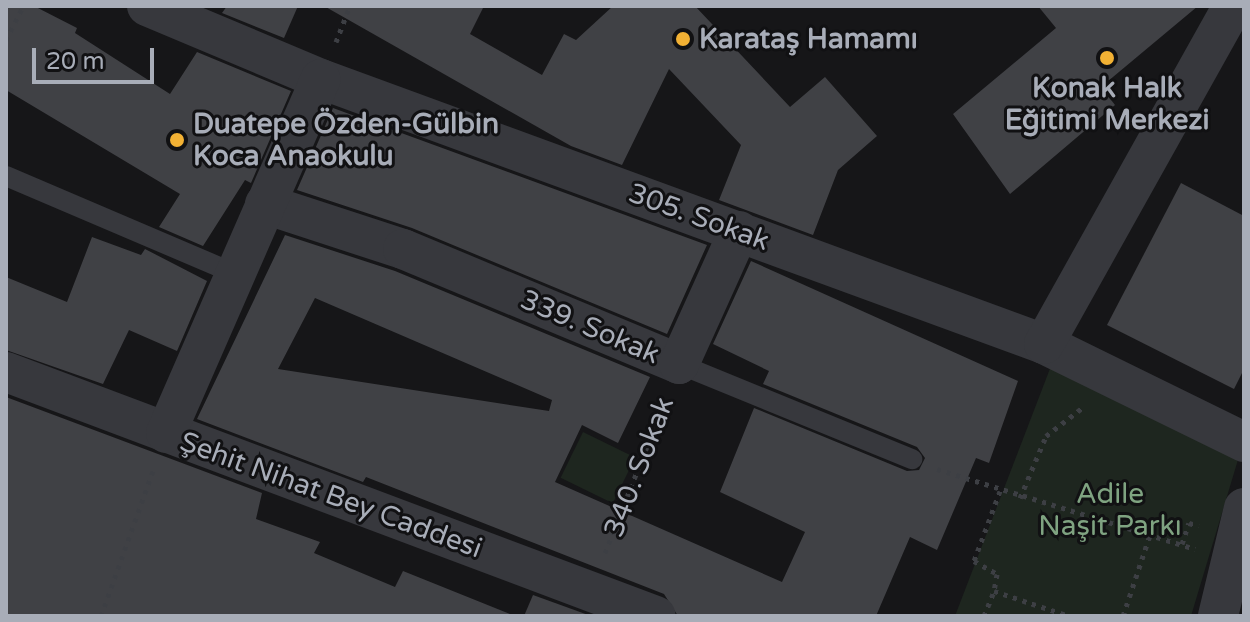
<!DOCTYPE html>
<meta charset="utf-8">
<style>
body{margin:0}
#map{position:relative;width:1250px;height:622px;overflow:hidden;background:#161618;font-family:"Varela Round",sans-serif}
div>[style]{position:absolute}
.green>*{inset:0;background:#1e261f;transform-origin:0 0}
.building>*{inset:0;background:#404145}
.path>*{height:5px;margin-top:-2.5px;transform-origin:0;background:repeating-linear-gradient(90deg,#3d3f44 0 4px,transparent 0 10px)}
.lane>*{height:20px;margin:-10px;padding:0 10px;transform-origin:10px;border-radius:10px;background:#37383d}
.street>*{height:40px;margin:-20px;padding:0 20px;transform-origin:20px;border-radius:20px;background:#37383d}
.dots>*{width:22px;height:22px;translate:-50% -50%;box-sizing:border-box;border:4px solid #111113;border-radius:50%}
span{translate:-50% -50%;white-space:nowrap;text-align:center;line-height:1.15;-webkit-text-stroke:6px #111113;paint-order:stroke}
.poi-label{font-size:28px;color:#a8adb8;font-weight:700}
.left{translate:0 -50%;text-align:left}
.street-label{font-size:28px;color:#a8adb8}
.park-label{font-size:28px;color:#7fa381}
.frame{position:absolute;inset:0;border:8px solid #a8adb8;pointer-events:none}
.scale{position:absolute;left:32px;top:48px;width:122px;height:36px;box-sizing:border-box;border:4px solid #a8adb8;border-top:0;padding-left:10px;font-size:24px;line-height:28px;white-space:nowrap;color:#a8adb8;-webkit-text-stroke:6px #111113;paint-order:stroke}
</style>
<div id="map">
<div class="green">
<div style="clip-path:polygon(1051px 366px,1240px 453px,1191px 616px,955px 616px)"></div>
<div style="left:583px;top:432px;width:58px;height:51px;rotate:26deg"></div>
</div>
<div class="building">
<div style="clip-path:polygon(6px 6px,34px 6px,77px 28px,75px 33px,170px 94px,197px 52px,291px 91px,251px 183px,245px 180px,203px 246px,159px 227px,180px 194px,6px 90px)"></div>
<div style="clip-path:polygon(227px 6px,298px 6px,284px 38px,222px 13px)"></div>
<div style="clip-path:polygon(324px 6px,484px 6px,470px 34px,542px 75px,564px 34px,576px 40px,613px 6px,695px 6px,790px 107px,825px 77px,877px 136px,838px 170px,813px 235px,719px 200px,741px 145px,669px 69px,622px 165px,571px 146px)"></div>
<div style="clip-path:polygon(1038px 6px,1198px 6px,1101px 87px,1115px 105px,1010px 194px,953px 114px,1056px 28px)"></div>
<div style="clip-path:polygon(333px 108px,707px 245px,667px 334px,412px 228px,297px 190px)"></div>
<div style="clip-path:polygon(1181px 183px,1244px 216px,1244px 369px,1234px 389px,1107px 325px)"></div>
<div style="clip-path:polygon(evenodd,285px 235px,395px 271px,650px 377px,618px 443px,582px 425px,555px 482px,782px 582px,805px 532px,720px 492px,754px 408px,907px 471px,919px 470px,925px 458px,917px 447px,763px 384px,769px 371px,713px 344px,751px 261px,1018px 381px,989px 463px,976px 458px,937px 550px,910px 537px,876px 616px,678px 616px,664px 594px,366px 477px,363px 482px,197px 419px,285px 235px,315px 298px,552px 400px,549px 411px,278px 369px,315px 298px)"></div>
<div style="clip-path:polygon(92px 237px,141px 255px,145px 249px,207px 281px,177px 351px,129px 330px,103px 384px,6px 350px,6px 277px,67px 302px)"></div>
<div style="clip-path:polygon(6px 397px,262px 493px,256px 519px,320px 542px,314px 553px,395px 587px,403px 571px,515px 616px,6px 616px)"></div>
<div style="clip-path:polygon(533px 595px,591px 616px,524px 616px)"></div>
</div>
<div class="path">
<div style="left:6px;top:40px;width:38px;rotate:-63deg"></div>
<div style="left:336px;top:42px;width:39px;rotate:-69deg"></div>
<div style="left:937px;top:469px;width:270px;rotate:17.2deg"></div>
<div style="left:1000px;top:491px;width:75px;rotate:110.4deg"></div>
<div style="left:974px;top:561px;width:26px;rotate:29deg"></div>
<div style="left:997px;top:574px;width:17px;rotate:100deg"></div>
<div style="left:994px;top:591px;width:79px;rotate:18.4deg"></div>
<div style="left:1020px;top:498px;width:67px;rotate:-67.2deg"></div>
<div style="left:1046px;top:436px;width:46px;rotate:-37.9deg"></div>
<div style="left:1182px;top:544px;width:22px;rotate:-72deg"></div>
<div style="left:1189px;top:523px;width:10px;rotate:17deg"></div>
<div style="left:605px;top:553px;width:161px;rotate:-68.5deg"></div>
<div style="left:101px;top:616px;width:157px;rotate:-70.3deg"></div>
<div style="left:984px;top:616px;width:27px;rotate:-68deg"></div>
<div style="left:1123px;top:616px;width:85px;rotate:-71.6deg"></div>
</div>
<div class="lane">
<div style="left:6px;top:176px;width:250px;rotate:23.1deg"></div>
<div style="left:679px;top:364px;width:252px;rotate:22.2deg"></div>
</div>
<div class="street">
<div style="left:147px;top:6px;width:189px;rotate:22.8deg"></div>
<div style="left:321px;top:79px;width:770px;rotate:20.13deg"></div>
<div style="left:1044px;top:344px;width:223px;rotate:26.1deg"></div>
<div style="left:265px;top:204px;width:145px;rotate:18.1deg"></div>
<div style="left:403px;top:249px;width:299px;rotate:22.6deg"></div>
<div style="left:679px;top:364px;width:146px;rotate:-65.7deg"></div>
<div style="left:1044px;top:344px;width:387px;rotate:-60.8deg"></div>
<div style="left:6px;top:372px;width:694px;rotate:20.58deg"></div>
<div style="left:166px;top:433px;width:386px;rotate:-66.4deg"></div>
<div style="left:1218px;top:616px;width:111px;rotate:-76.5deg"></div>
</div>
<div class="dots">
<div style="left:683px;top:39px;background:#f2b134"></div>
<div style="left:1107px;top:58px;background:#f2b134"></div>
<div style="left:177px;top:140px;background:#f2b134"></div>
</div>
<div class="poi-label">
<span class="left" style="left:699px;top:39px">Karataş Hamamı</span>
<span style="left:1107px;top:104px">Konak Halk<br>Eğitimi Merkezi</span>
<span class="left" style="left:193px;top:140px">Duatepe Özden-Gülbin<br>Koca Anaokulu</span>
</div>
<div class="street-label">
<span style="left:699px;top:217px;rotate:20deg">305. Sokak</span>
<span style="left:590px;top:327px;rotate:23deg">339. Sokak</span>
<span style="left:639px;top:467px;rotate:-69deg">340. Sokak</span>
<span style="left:331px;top:495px;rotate:20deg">Şehit Nihat Bey Caddesi</span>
</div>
<div class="park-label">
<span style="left:1110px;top:510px">Adile<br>Naşit Parkı</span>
</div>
<div class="frame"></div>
<div class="scale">20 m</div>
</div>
